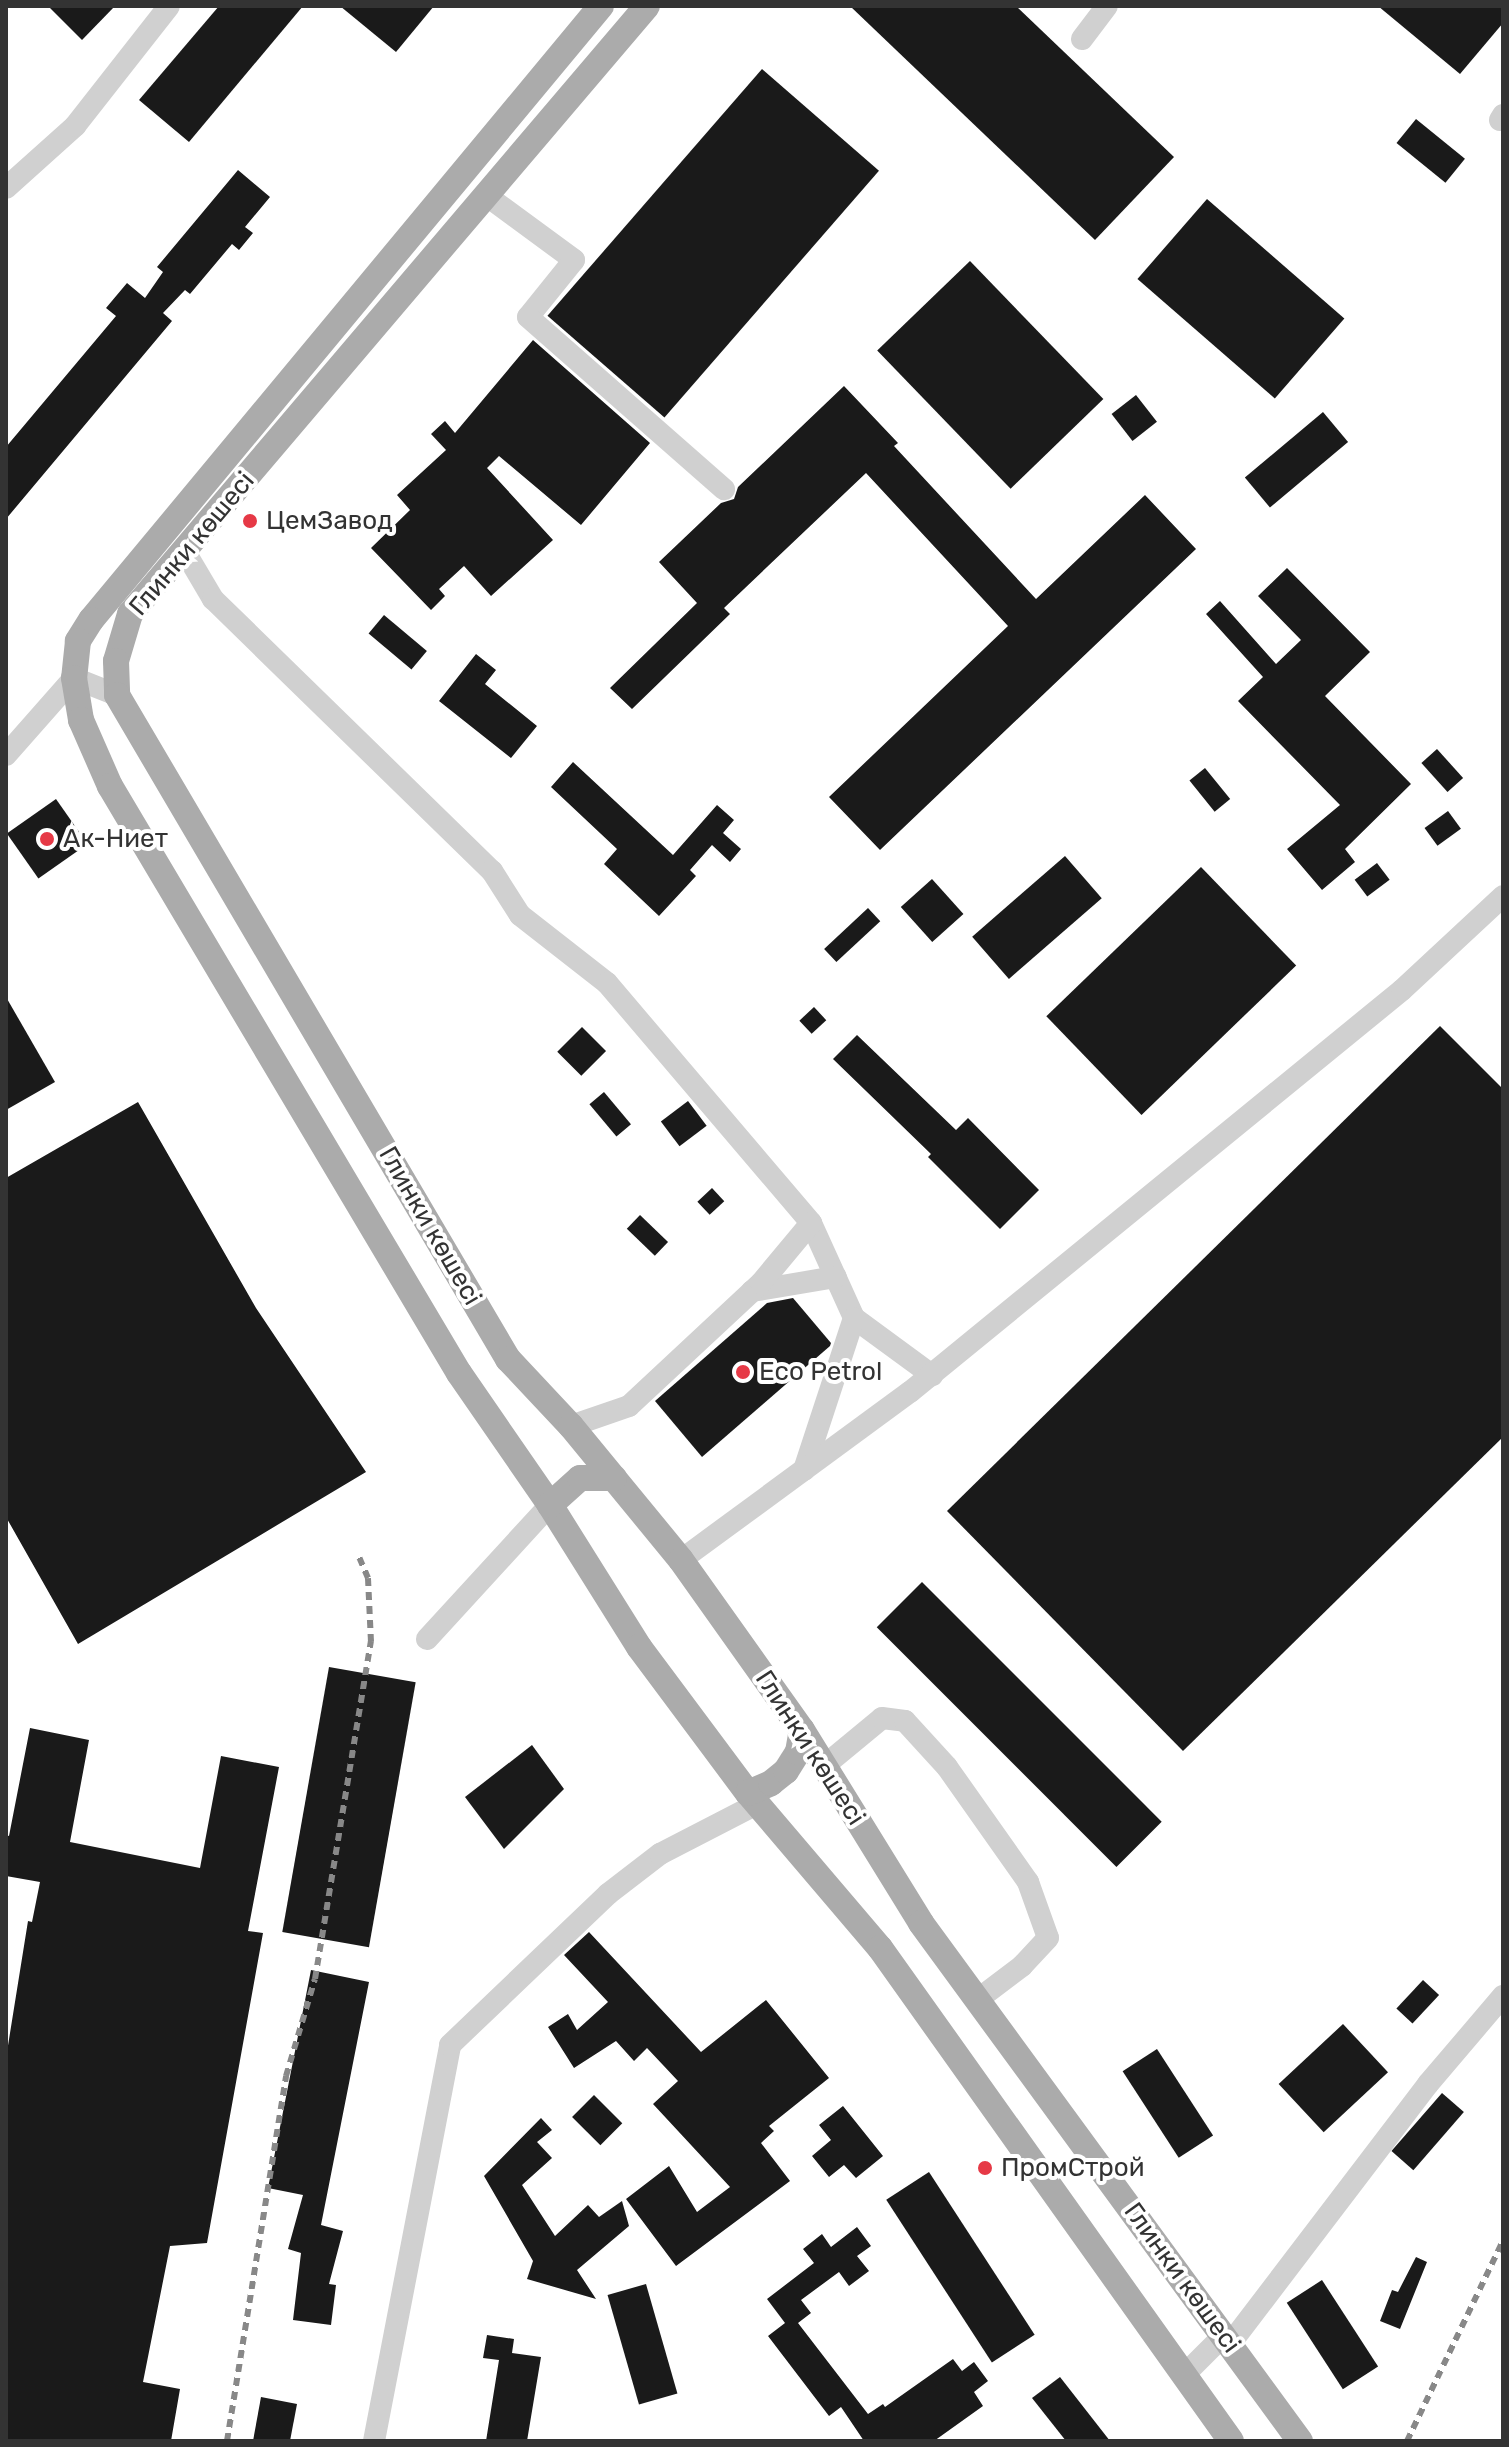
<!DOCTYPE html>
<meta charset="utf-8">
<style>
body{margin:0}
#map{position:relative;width:1509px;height:2447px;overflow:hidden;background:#fff;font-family:Rubik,sans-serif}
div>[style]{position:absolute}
.building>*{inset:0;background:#1a1a1a;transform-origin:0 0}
.minor>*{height:22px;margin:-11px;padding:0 11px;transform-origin:11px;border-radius:11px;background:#d0d0d0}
.major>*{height:26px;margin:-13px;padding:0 13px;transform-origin:13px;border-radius:13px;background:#ababab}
.rail>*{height:6px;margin-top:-3px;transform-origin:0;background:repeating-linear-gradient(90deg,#888 0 8px,transparent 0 14px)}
.dots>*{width:22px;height:22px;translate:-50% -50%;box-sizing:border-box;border:4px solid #fff;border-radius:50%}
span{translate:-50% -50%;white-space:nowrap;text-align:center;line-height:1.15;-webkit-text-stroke:8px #fff;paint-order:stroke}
.poi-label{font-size:26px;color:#333}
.left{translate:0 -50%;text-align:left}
.street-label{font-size:26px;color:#333}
.frame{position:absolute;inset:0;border:8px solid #333;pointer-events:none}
</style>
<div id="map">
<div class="building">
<div style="clip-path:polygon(48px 6px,115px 6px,82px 40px)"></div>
<div style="clip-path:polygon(219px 6px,303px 6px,189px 142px,139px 100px)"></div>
<div style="clip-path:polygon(340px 6px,434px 6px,396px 52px)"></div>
<div style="clip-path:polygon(850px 6px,1016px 6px,1174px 157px,1095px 240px)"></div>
<div style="clip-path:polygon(1378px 6px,1503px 6px,1503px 23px,1460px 74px)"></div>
<div style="left:762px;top:69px;width:155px;height:327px;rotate:41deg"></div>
<div style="left:1416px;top:119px;width:63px;height:31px;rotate:39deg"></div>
<div style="clip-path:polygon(238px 170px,270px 197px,245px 227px,253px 233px,239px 250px,232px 244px,190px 294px,185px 290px,163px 313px,172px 321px,6px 519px,6px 447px,116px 316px,106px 308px,127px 283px,145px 298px,163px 272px,157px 267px)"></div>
<div style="left:1207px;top:199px;width:182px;height:106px;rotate:41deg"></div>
<div style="left:970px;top:261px;width:192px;height:129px;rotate:46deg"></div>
<div style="clip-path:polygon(533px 340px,650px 443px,581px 525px,499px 456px,487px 468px,553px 540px,491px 596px,464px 566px,439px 589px,445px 596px,431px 610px,371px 548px,410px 510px,397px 495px,446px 450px,431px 434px,445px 421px,455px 433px)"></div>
<div style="clip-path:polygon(844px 386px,898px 443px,894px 446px,1036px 599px,1145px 495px,1196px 549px,880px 850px,829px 797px,1008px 626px,866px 473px,724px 608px,730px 614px,632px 709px,610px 688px,697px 603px,659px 562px,721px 503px,734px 499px,738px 487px)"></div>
<div style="left:1136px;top:395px;width:34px;height:31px;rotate:52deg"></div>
<div style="left:1323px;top:412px;width:39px;height:102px;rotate:50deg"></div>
<div style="clip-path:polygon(1287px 568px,1370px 652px,1325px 696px,1411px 784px,1345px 849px,1355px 862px,1322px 890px,1287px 849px,1340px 805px,1238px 701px,1263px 677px,1206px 614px,1220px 601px,1276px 664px,1301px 640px,1258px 596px)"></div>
<div style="left:384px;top:615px;width:56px;height:24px;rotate:40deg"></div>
<div style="clip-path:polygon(476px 654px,496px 670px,485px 684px,537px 726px,511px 758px,439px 701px)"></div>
<div style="left:1437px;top:749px;width:39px;height:21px;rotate:48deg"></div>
<div style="clip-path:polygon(573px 762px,673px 855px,717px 805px,734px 820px,723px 833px,741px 849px,730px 862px,712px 845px,690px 870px,696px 876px,659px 916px,604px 864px,617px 849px,551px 787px)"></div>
<div style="left:1205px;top:768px;width:40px;height:20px;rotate:51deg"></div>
<div style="left:56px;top:799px;width:55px;height:60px;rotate:55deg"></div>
<div style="left:1448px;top:811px;width:22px;height:29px;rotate:54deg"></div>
<div style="left:1065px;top:856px;width:56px;height:123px;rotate:49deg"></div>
<div style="left:1377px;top:863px;width:21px;height:28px;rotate:53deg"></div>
<div style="left:1201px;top:867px;width:137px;height:215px;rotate:46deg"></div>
<div style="left:932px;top:879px;width:47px;height:42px;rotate:48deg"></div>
<div style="left:868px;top:908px;width:18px;height:60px;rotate:47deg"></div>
<div style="clip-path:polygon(6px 997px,55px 1082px,6px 1110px)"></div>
<div style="left:814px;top:1007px;width:18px;height:20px;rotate:47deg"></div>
<div style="clip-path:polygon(1440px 1026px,1503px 1089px,1503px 1437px,1183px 1751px,947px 1511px)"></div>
<div style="left:582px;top:1027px;width:34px;height:35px;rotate:45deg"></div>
<div style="clip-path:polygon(857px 1035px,956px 1130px,968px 1118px,1039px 1190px,1000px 1229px,928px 1157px,931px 1154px,833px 1059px)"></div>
<div style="left:604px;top:1092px;width:42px;height:19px;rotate:50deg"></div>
<div style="left:688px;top:1101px;width:31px;height:34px;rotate:53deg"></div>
<div style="clip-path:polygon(138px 1102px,256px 1308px,366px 1472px,78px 1644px,6px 1517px,6px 1178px)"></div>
<div style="left:712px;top:1188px;width:18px;height:20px;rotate:47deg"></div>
<div style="left:640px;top:1215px;width:39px;height:19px;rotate:44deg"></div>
<div style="clip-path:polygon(793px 1298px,831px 1343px,830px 1346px,702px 1457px,655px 1401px,767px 1303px)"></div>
<div style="left:922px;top:1582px;width:339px;height:64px;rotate:45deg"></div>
<div style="left:329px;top:1667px;width:88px;height:269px;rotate:10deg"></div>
<div style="clip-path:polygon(30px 1728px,89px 1740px,70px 1842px,200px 1868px,221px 1756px,279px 1767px,248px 1931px,263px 1933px,207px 2243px,170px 2246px,143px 2382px,180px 2389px,171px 2441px,6px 2441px,6px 2058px,28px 1921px,32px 1922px,40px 1882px,6px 1876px,6px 1835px,9px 1836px)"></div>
<div style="clip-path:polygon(532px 1745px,564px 1789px,504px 1849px,465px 1797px)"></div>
<div style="clip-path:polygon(589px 1932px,701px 2052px,766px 2000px,829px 2078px,769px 2126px,774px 2131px,761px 2143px,790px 2181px,676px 2266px,626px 2199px,669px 2166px,697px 2212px,730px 2187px,653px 2104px,678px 2081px,647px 2048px,634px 2061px,616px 2041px,574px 2068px,548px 2027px,568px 2014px,577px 2030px,608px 2002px,564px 1955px)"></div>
<div style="clip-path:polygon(311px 1970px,369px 1982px,321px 2225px,343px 2231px,329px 2284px,336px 2285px,331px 2325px,293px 2320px,301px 2253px,288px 2249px,303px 2195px,268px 2188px)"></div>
<div style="left:1423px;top:1980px;width:22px;height:39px;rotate:43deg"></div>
<div style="left:1343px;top:2024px;width:66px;height:88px;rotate:47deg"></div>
<div style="left:1157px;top:2049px;width:103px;height:41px;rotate:57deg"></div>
<div style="left:1442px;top:2093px;width:29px;height:77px;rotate:41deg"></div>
<div style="left:594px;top:2095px;width:40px;height:31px;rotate:45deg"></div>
<div style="clip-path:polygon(843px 2106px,883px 2156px,856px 2178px,844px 2165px,829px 2177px,812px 2156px,831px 2140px,819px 2125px)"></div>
<div style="clip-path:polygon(541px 2118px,552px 2130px,537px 2142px,552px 2158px,522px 2185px,555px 2236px,588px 2205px,599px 2217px,622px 2201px,629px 2226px,577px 2270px,596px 2299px,527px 2279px,533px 2261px,484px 2176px)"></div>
<div style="left:929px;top:2172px;width:194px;height:51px;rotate:57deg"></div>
<div style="clip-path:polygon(857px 2227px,871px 2246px,857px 2256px,869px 2271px,849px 2286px,839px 2272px,801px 2300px,811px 2313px,798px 2323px,868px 2414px,883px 2404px,885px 2407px,953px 2359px,962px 2371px,974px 2362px,988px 2381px,974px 2392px,983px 2406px,934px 2441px,864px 2441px,841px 2407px,829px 2416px,768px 2336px,785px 2323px,767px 2299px,814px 2263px,803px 2249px,822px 2234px,831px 2247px)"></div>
<div style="clip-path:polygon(1416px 2257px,1427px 2262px,1400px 2329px,1380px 2321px,1392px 2290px,1398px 2292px)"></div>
<div style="left:1322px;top:2280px;width:103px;height:42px;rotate:57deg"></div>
<div style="left:646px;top:2284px;width:114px;height:40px;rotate:74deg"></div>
<div style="clip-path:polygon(487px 2335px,514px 2339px,512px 2353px,541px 2357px,527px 2441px,486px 2441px,499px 2360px,483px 2358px)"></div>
<div style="clip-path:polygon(1060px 2377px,1110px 2441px,1066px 2441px,1032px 2398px)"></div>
<div style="clip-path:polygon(261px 2397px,297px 2404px,290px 2441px,253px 2441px)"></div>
</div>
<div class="minor">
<div style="left:1082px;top:39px;width:41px;rotate:-52.9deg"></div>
<div style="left:1500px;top:120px;width:6px;rotate:-59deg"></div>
<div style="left:6px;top:188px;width:93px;rotate:-41.9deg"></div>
<div style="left:75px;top:126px;width:152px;rotate:-51.9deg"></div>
<div style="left:487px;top:196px;width:108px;rotate:36.3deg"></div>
<div style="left:574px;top:260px;width:73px;rotate:128.9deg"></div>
<div style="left:528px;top:317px;width:261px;rotate:41.3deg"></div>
<div style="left:184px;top:550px;width:57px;rotate:59.4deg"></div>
<div style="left:213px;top:599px;width:390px;rotate:44.3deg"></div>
<div style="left:492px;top:871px;width:52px;rotate:57.5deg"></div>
<div style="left:520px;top:915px;width:110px;rotate:38deg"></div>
<div style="left:607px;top:983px;width:315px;rotate:49.6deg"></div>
<div style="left:811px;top:1223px;width:104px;rotate:65.6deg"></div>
<div style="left:854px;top:1318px;width:97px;rotate:36.2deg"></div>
<div style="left:6px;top:755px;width:103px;rotate:-48.6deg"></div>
<div style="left:74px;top:678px;width:46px;rotate:21.6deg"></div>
<div style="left:752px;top:1291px;width:85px;rotate:-9.5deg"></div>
<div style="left:571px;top:1426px;width:61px;rotate:-19deg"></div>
<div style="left:629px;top:1406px;width:180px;rotate:-43deg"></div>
<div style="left:761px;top:1283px;width:78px;rotate:-50.2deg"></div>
<div style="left:804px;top:1470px;width:160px;rotate:-71.8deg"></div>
<div style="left:681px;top:1560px;width:284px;rotate:-36.3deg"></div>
<div style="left:910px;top:1392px;width:635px;rotate:-39.25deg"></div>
<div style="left:1402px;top:990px;width:138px;rotate:-42.9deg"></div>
<div style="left:427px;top:1639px;width:182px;rotate:-47.5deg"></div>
<div style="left:824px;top:1766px;width:75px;rotate:-39.6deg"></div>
<div style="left:882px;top:1718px;width:23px;rotate:7deg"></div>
<div style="left:905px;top:1721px;width:62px;rotate:47.6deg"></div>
<div style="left:947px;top:1767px;width:141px;rotate:54.8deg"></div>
<div style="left:1028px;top:1882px;width:59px;rotate:70.3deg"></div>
<div style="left:1048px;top:1938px;width:38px;rotate:133deg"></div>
<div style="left:1022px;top:1966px;width:56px;rotate:142.9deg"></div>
<div style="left:1230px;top:2344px;width:327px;rotate:-52.7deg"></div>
<div style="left:1428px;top:2084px;width:116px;rotate:-49.6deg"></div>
<div style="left:1184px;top:2375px;width:57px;rotate:-45deg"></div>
<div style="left:374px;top:2441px;width:403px;rotate:-79.1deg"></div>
<div style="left:450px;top:2045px;width:219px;rotate:-43.7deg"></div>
<div style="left:608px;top:1894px;width:66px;rotate:-37.6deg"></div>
<div style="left:660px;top:1854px;width:109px;rotate:-27.3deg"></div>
</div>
<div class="major">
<div style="left:601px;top:6px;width:798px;rotate:129.71deg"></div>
<div style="left:91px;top:620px;width:25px;rotate:122deg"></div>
<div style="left:78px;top:641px;width:37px;rotate:96deg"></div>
<div style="left:74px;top:678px;width:43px;rotate:80.5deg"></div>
<div style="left:81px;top:720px;width:72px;rotate:66.3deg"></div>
<div style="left:110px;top:786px;width:683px;rotate:59.27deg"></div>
<div style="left:459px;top:1373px;width:160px;rotate:55.4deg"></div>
<div style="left:550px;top:1505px;width:168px;rotate:57.9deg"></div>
<div style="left:639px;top:1647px;width:182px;rotate:53.3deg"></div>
<div style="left:748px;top:1793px;width:204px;rotate:49.6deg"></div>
<div style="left:880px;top:1948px;width:605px;rotate:54.55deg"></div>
<div style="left:647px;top:6px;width:798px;rotate:130.38deg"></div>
<div style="left:130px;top:614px;width:49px;rotate:106.6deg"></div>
<div style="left:116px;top:661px;width:34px;rotate:88deg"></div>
<div style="left:117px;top:695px;width:771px;rotate:59.51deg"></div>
<div style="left:508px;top:1359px;width:92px;rotate:46.8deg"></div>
<div style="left:571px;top:1426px;width:173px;rotate:50.6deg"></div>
<div style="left:681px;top:1560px;width:209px;rotate:54.6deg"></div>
<div style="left:802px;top:1730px;width:227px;rotate:58.3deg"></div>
<div style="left:921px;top:1923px;width:642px;rotate:53.81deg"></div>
<div style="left:550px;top:1505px;width:40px;rotate:-42deg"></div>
<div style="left:580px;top:1478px;width:34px"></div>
<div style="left:748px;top:1793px;width:25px;rotate:-23deg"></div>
<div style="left:771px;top:1783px;width:19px;rotate:-39deg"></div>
<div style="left:786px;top:1771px;width:22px;rotate:-58deg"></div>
<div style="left:798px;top:1752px;width:22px;rotate:-80deg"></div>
</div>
<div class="rail">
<div style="left:227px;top:2441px;width:370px;rotate:-80.8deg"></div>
<div style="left:286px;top:2076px;width:101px;rotate:-73.4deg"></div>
<div style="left:315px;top:1979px;width:342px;rotate:-80.6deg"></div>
<div style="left:371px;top:1642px;width:64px;rotate:-92.7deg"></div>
<div style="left:368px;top:1578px;width:23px;rotate:-113deg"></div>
<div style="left:1407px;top:2441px;width:222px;rotate:-64.4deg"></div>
</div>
<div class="dots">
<div style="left:250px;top:521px;background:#e63946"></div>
<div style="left:47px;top:839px;background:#e63946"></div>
<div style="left:743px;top:1372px;background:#e63946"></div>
<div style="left:985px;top:2168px;background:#e63946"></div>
</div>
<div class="poi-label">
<span class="left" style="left:266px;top:521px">ЦемЗавод</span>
<span class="left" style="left:63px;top:839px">Ак-Ниет</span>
<span class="left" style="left:759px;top:1372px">Eco Petrol</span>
<span class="left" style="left:1001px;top:2168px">ПромСтрой</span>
</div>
<div class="street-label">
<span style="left:192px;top:544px;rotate:-50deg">Глинки көшесі</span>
<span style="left:430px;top:1226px;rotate:60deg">Глинки көшесі</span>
<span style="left:810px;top:1748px;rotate:57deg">Глинки көшесі</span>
<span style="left:1182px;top:2278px;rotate:54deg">Глинки көшесі</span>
</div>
<div class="frame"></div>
</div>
